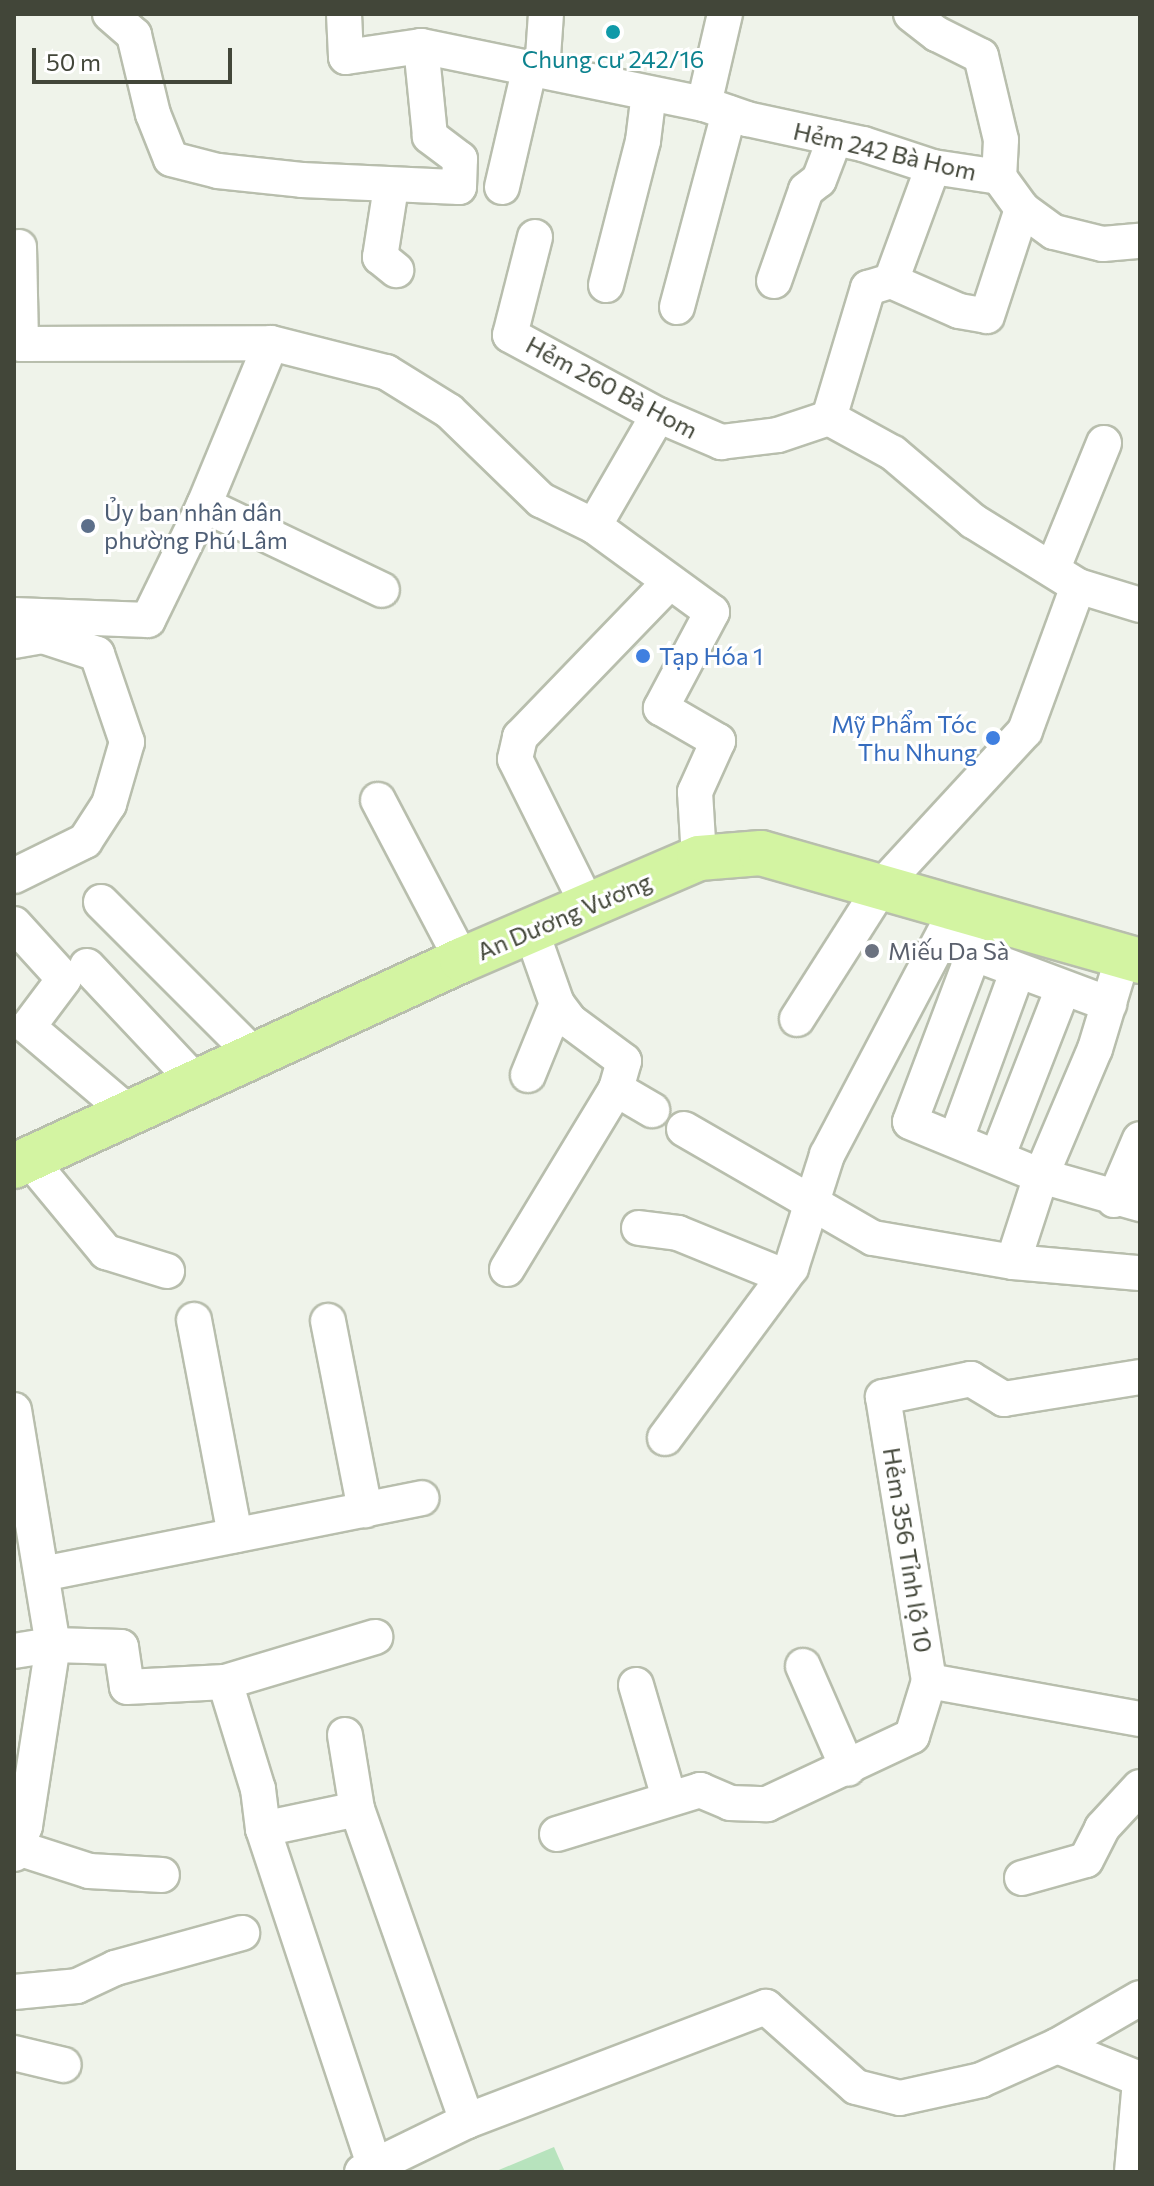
<!DOCTYPE html>
<meta charset="utf-8">
<style>
body{margin:0}
#map{position:relative;width:1154px;height:2186px;overflow:hidden;background:#eff3ea;font-family:Commissioner,sans-serif}
div>[style]{position:absolute}
.green>*{inset:0;background:#b7e3bd}
.roads{filter:drop-shadow(2px 0 #b8bead) drop-shadow(-2px 0 #b8bead) drop-shadow(0 2px #b8bead) drop-shadow(0 -2px #b8bead)}
.minor>*{height:34px;margin:-17px;padding:0 17px;transform-origin:17px;border-radius:17px;background:#fff}
.major>*{height:44px;margin:-22px;padding:0 22px;transform-origin:22px;border-radius:22px;background:#d3f4a2}
.dots>*{width:22px;height:22px;translate:-50% -50%;box-sizing:border-box;border:4px solid #fff;border-radius:50%}
span{translate:-50% -50%;white-space:nowrap;text-align:center;line-height:1.15;-webkit-text-stroke:6px #fff;paint-order:stroke}
.culture-label{font-size:24px;color:#0d838f}
.street-label{font-size:24px;color:#424639}
.service-label{font-size:24px;color:#4e5e75}
.left{translate:0 -50%;text-align:left}
.shop-label{font-size:24px;color:#366cbe}
.right{translate:-100% -50%;text-align:right}
.worship-label{font-size:24px;color:#5b616d}
.frame{position:absolute;inset:0;border:16px solid #424639;pointer-events:none}
.scale{position:absolute;left:32px;top:48px;width:200px;height:36px;box-sizing:border-box;border:4px solid #424639;border-top:0;padding-left:10px;font-size:24px;line-height:28px;white-space:nowrap;color:#424639;-webkit-text-stroke:6px #fff;paint-order:stroke}
</style>
<div id="map">
<div class="green">
<div style="clip-path:polygon(554px 2147px,565px 2172px,494px 2172px)"></div>
</div>
<div class="roads">
<div class="minor">
<div style="left:110px;top:14px;width:32px;rotate:41deg"></div>
<div style="left:134px;top:35px;width:81px;rotate:76.5deg"></div>
<div style="left:153px;top:114px;width:48px;rotate:68.2deg"></div>
<div style="left:171px;top:159px;width:49px;rotate:14.3deg"></div>
<div style="left:218px;top:171px;width:84px;rotate:6.1deg"></div>
<div style="left:302px;top:180px;width:157px;rotate:2.6deg"></div>
<div style="left:459px;top:187px;width:28px;rotate:-88deg"></div>
<div style="left:460px;top:159px;width:38px;rotate:-143deg"></div>
<div style="left:430px;top:136px;width:90px;rotate:-95.7deg"></div>
<div style="left:344px;top:14px;width:43px;rotate:87.3deg"></div>
<div style="left:346px;top:57px;width:76px;rotate:-8.3deg"></div>
<div style="left:421px;top:46px;width:289px;rotate:11.6deg"></div>
<div style="left:704px;top:104px;width:46px;rotate:19.2deg"></div>
<div style="left:747px;top:119px;width:119px;rotate:12.2deg"></div>
<div style="left:863px;top:144px;width:74px;rotate:18.2deg"></div>
<div style="left:933px;top:167px;width:67px;rotate:8.6deg"></div>
<div style="left:999px;top:177px;width:39px;rotate:54deg"></div>
<div style="left:1022px;top:209px;width:39px;rotate:36deg"></div>
<div style="left:1054px;top:232px;width:50px;rotate:13.8deg"></div>
<div style="left:1103px;top:244px;width:37px;rotate:-5deg"></div>
<div style="left:911px;top:14px;width:33px;rotate:38deg"></div>
<div style="left:937px;top:34px;width:49px;rotate:26.6deg"></div>
<div style="left:981px;top:56px;width:86px;rotate:76.6deg"></div>
<div style="left:1001px;top:140px;width:37px;rotate:93deg"></div>
<div style="left:542px;top:71px;width:57px;rotate:-86deg"></div>
<div style="left:704px;top:104px;width:92px;rotate:-76.9deg"></div>
<div style="left:391px;top:187px;width:71px;rotate:98.9deg"></div>
<div style="left:380px;top:257px;width:21px;rotate:39deg"></div>
<div style="left:502px;top:187px;width:123px;rotate:-76.9deg"></div>
<div style="left:535px;top:237px;width:101px;rotate:104.3deg"></div>
<div style="left:510px;top:335px;width:168px;rotate:28.4deg"></div>
<div style="left:658px;top:415px;width:69px;rotate:23.2deg"></div>
<div style="left:721px;top:442px;width:57px;rotate:-7deg"></div>
<div style="left:778px;top:435px;width:54px;rotate:-18.4deg"></div>
<div style="left:829px;top:418px;width:73px;rotate:28.7deg"></div>
<div style="left:893px;top:453px;width:105px;rotate:40.4deg"></div>
<div style="left:973px;top:521px;width:123px;rotate:31.8deg"></div>
<div style="left:1078px;top:586px;width:65px;rotate:17deg"></div>
<div style="left:19px;top:247px;width:97px;rotate:88.8deg"></div>
<div style="left:21px;top:344px;width:250px;rotate:-0.2deg"></div>
<div style="left:271px;top:343px;width:119px;rotate:14.2deg"></div>
<div style="left:386px;top:372px;width:74px;rotate:31.8deg"></div>
<div style="left:449px;top:411px;width:128px;rotate:44.1deg"></div>
<div style="left:541px;top:500px;width:59px;rotate:26.1deg"></div>
<div style="left:594px;top:526px;width:146px;rotate:36.1deg"></div>
<div style="left:712px;top:612px;width:109px;rotate:118deg"></div>
<div style="left:661px;top:708px;width:66px;rotate:30.1deg"></div>
<div style="left:718px;top:741px;width:56px;rotate:114.3deg"></div>
<div style="left:695px;top:792px;width:66px;rotate:86.5deg"></div>
<div style="left:774px;top:281px;width:96px;rotate:-70.6deg"></div>
<div style="left:806px;top:190px;width:16px;rotate:-38deg"></div>
<div style="left:819px;top:180px;width:45px;rotate:-69.1deg"></div>
<div style="left:891px;top:281px;width:121px;rotate:-69.8deg"></div>
<div style="left:606px;top:285px;width:149px;rotate:-75.6deg"></div>
<div style="left:643px;top:141px;width:48px;rotate:-82.9deg"></div>
<div style="left:677px;top:307px;width:201px;rotate:-75deg"></div>
<div style="left:829px;top:418px;width:136px;rotate:-73.3deg"></div>
<div style="left:868px;top:288px;width:24px;rotate:-17deg"></div>
<div style="left:891px;top:281px;width:74px;rotate:23.8deg"></div>
<div style="left:959px;top:311px;width:28px;rotate:10deg"></div>
<div style="left:987px;top:316px;width:113px;rotate:-71.9deg"></div>
<div style="left:204px;top:505px;width:197px;rotate:25.5deg"></div>
<div style="left:594px;top:526px;width:128px;rotate:-60deg"></div>
<div style="left:1053px;top:568px;width:135px;rotate:-67.8deg"></div>
<div style="left:14px;top:615px;width:134px;rotate:2.1deg"></div>
<div style="left:148px;top:620px;width:128px;rotate:-64deg"></div>
<div style="left:204px;top:505px;width:175px;rotate:-67.5deg"></div>
<div style="left:14px;top:641px;width:29px;rotate:-10deg"></div>
<div style="left:43px;top:636px;width:57px;rotate:18.4deg"></div>
<div style="left:97px;top:654px;width:93px;rotate:71.2deg"></div>
<div style="left:127px;top:742px;width:65px;rotate:106.2deg"></div>
<div style="left:109px;top:804px;width:44px;rotate:123deg"></div>
<div style="left:85px;top:841px;width:79px;rotate:153.8deg"></div>
<div style="left:378px;top:800px;width:181px;rotate:62.3deg"></div>
<div style="left:101px;top:902px;width:215px;rotate:45deg"></div>
<div style="left:588px;top:906px;width:164px;rotate:-116.4deg"></div>
<div style="left:515px;top:759px;width:23px;rotate:-77deg"></div>
<div style="left:520px;top:737px;width:213px;rotate:-46deg"></div>
<div style="left:14px;top:924px;width:74px;rotate:47.7deg"></div>
<div style="left:64px;top:979px;width:60px;rotate:126.9deg"></div>
<div style="left:28px;top:1027px;width:131px;rotate:40.4deg"></div>
<div style="left:951px;top:945px;width:169px;rotate:20.5deg"></div>
<div style="left:973px;top:955px;width:178px;rotate:110.7deg"></div>
<div style="left:910px;top:1122px;width:142px;rotate:22.4deg"></div>
<div style="left:1041px;top:1176px;width:103px;rotate:15.8deg"></div>
<div style="left:87px;top:966px;width:158px;rotate:46.8deg"></div>
<div style="left:797px;top:1019px;width:156px;rotate:-57.5deg"></div>
<div style="left:881px;top:887px;width:212px;rotate:-47.3deg"></div>
<div style="left:1025px;top:731px;width:154px;rotate:-69.9deg"></div>
<div style="left:528px;top:1075px;width:77px;rotate:-67.8deg"></div>
<div style="left:616px;top:1089px;width:42px;rotate:30.3deg"></div>
<div style="left:684px;top:1129px;width:218px;rotate:30deg"></div>
<div style="left:873px;top:1238px;width:142px;rotate:9.7deg"></div>
<div style="left:1013px;top:1262px;width:127px;rotate:5deg"></div>
<div style="left:956px;top:1139px;width:178px;rotate:-69.9deg"></div>
<div style="left:998px;top:1155px;width:179px;rotate:-68.7deg"></div>
<div style="left:29px;top:1159px;width:121px;rotate:50.4deg"></div>
<div style="left:106px;top:1252px;width:64px;rotate:17.3deg"></div>
<div style="left:1114px;top:1200px;width:66px;rotate:-66.9deg"></div>
<div style="left:639px;top:1228px;width:39px;rotate:7deg"></div>
<div style="left:678px;top:1233px;width:114px;rotate:22.1deg"></div>
<div style="left:1013px;top:1262px;width:90px;rotate:-72deg"></div>
<div style="left:1041px;top:1176px;width:138px;rotate:-67deg"></div>
<div style="left:1095px;top:1049px;width:97px;rotate:-73.2deg"></div>
<div style="left:507px;top:1269px;width:210px;rotate:-58.8deg"></div>
<div style="left:616px;top:1089px;width:29px;rotate:-74deg"></div>
<div style="left:624px;top:1061px;width:67px;rotate:-143.5deg"></div>
<div style="left:570px;top:1021px;width:21px;rotate:-127deg"></div>
<div style="left:557px;top:1004px;width:75px;rotate:-109.4deg"></div>
<div style="left:194px;top:1320px;width:219px;rotate:79.2deg"></div>
<div style="left:328px;top:1321px;width:193px;rotate:78.9deg"></div>
<div style="left:1140px;top:1377px;width:138px;rotate:170.8deg"></div>
<div style="left:1004px;top:1399px;width:39px;rotate:-149deg"></div>
<div style="left:971px;top:1379px;width:90px;rotate:168.4deg"></div>
<div style="left:883px;top:1397px;width:288px;rotate:80.8deg"></div>
<div style="left:929px;top:1681px;width:214px;rotate:10.2deg"></div>
<div style="left:14px;top:1410px;width:238px;rotate:80.6deg"></div>
<div style="left:53px;top:1645px;width:183px;rotate:98.8deg"></div>
<div style="left:25px;top:1826px;width:30px;rotate:111deg"></div>
<div style="left:665px;top:1438px;width:212px;rotate:-53.5deg"></div>
<div style="left:791px;top:1268px;width:119px;rotate:-72.3deg"></div>
<div style="left:827px;top:1155px;width:279px;rotate:-62.2deg"></div>
<div style="left:42px;top:1574px;width:387px;rotate:-11.3deg"></div>
<div style="left:14px;top:1651px;width:39px;rotate:-9deg"></div>
<div style="left:53px;top:1645px;width:68px;rotate:1.7deg"></div>
<div style="left:121px;top:1647px;width:40px;rotate:81.5deg"></div>
<div style="left:127px;top:1687px;width:98px;rotate:-2.9deg"></div>
<div style="left:225px;top:1682px;width:157px;rotate:-16.7deg"></div>
<div style="left:803px;top:1666px;width:112px;rotate:66.4deg"></div>
<div style="left:225px;top:1682px;width:112px;rotate:72.9deg"></div>
<div style="left:258px;top:1789px;width:40px;rotate:82.9deg"></div>
<div style="left:263px;top:1829px;width:356px;rotate:71.7deg"></div>
<div style="left:636px;top:1685px;width:118px;rotate:73.7deg"></div>
<div style="left:345px;top:1735px;width:75px;rotate:80.8deg"></div>
<div style="left:357px;top:1809px;width:331px;rotate:70.6deg"></div>
<div style="left:263px;top:1829px;width:96px;rotate:-12deg"></div>
<div style="left:557px;top:1834px;width:150px;rotate:-17.1deg"></div>
<div style="left:700px;top:1790px;width:33px;rotate:23deg"></div>
<div style="left:730px;top:1803px;width:37px;rotate:2deg"></div>
<div style="left:767px;top:1804px;width:160px;rotate:-25.1deg"></div>
<div style="left:912px;top:1736px;width:58px;rotate:-72.8deg"></div>
<div style="left:18px;top:1848px;width:75px;rotate:17.9deg"></div>
<div style="left:89px;top:1871px;width:73px;rotate:3.1deg"></div>
<div style="left:1022px;top:1878px;width:66px;rotate:-15.7deg"></div>
<div style="left:1086px;top:1860px;width:36px;rotate:-63deg"></div>
<div style="left:1102px;top:1828px;width:56px;rotate:-47.2deg"></div>
<div style="left:14px;top:1992px;width:63px;rotate:-5.4deg"></div>
<div style="left:77px;top:1986px;width:42px;rotate:-25.3deg"></div>
<div style="left:115px;top:1968px;width:132px;rotate:-15.4deg"></div>
<div style="left:1057px;top:2046px;width:89px;rotate:21.7deg"></div>
<div style="left:14px;top:2053px;width:51px;rotate:13.5deg"></div>
<div style="left:362px;top:2172px;width:117px;rotate:-25.9deg"></div>
<div style="left:467px;top:2121px;width:320px;rotate:-20.9deg"></div>
<div style="left:766px;top:2007px;width:120px;rotate:41.6deg"></div>
<div style="left:856px;top:2087px;width:45px;rotate:14deg"></div>
<div style="left:900px;top:2098px;width:83px;rotate:-12.5deg"></div>
<div style="left:981px;top:2080px;width:83px;rotate:-24.1deg"></div>
<div style="left:1057px;top:2046px;width:96px;rotate:-30deg"></div>
<div style="left:1132px;top:2172px;width:91px;rotate:-85deg"></div>
</div>
<div class="major">
<div style="left:14px;top:1166px;width:493px;rotate:-24.7deg"></div>
<div style="left:462px;top:960px;width:258px;rotate:-23.3deg"></div>
<div style="left:699px;top:858px;width:62px;rotate:-4.6deg"></div>
<div style="left:761px;top:853px;width:394px;rotate:15.9deg"></div>
</div>
</div>
<div class="dots">
<div style="left:613px;top:32px;background:#0f9aa8"></div>
<div style="left:88px;top:526px;background:#5c6f8a"></div>
<div style="left:643px;top:656px;background:#3f7fe0"></div>
<div style="left:993px;top:738px;background:#3f7fe0"></div>
<div style="left:872px;top:951px;background:#6b7280"></div>
</div>
<div class="culture-label">
<span style="left:613px;top:59px">Chung cư 242/16</span>
</div>
<div class="street-label">
<span style="left:885px;top:151px;rotate:13deg">Hẻm 242 Bà Hom</span>
<span style="left:612px;top:387px;rotate:28deg">Hẻm 260 Bà Hom</span>
<span style="left:564px;top:916px;rotate:-23deg">An Dương Vương</span>
<span style="left:908px;top:1550px;rotate:81deg">Hẻm 356 Tỉnh lộ 10</span>
</div>
<div class="service-label">
<span class="left" style="left:104px;top:526px">Ủy ban nhân dân<br>phường Phú Lâm</span>
</div>
<div class="shop-label">
<span class="left" style="left:659px;top:656px">Tạp Hóa 1</span>
<span class="right" style="left:977px;top:738px">Mỹ Phẩm Tóc<br>Thu Nhung</span>
</div>
<div class="worship-label">
<span class="left" style="left:888px;top:951px">Miếu Da Sà</span>
</div>
<div class="frame"></div>
<div class="scale">50 m</div>
</div>
